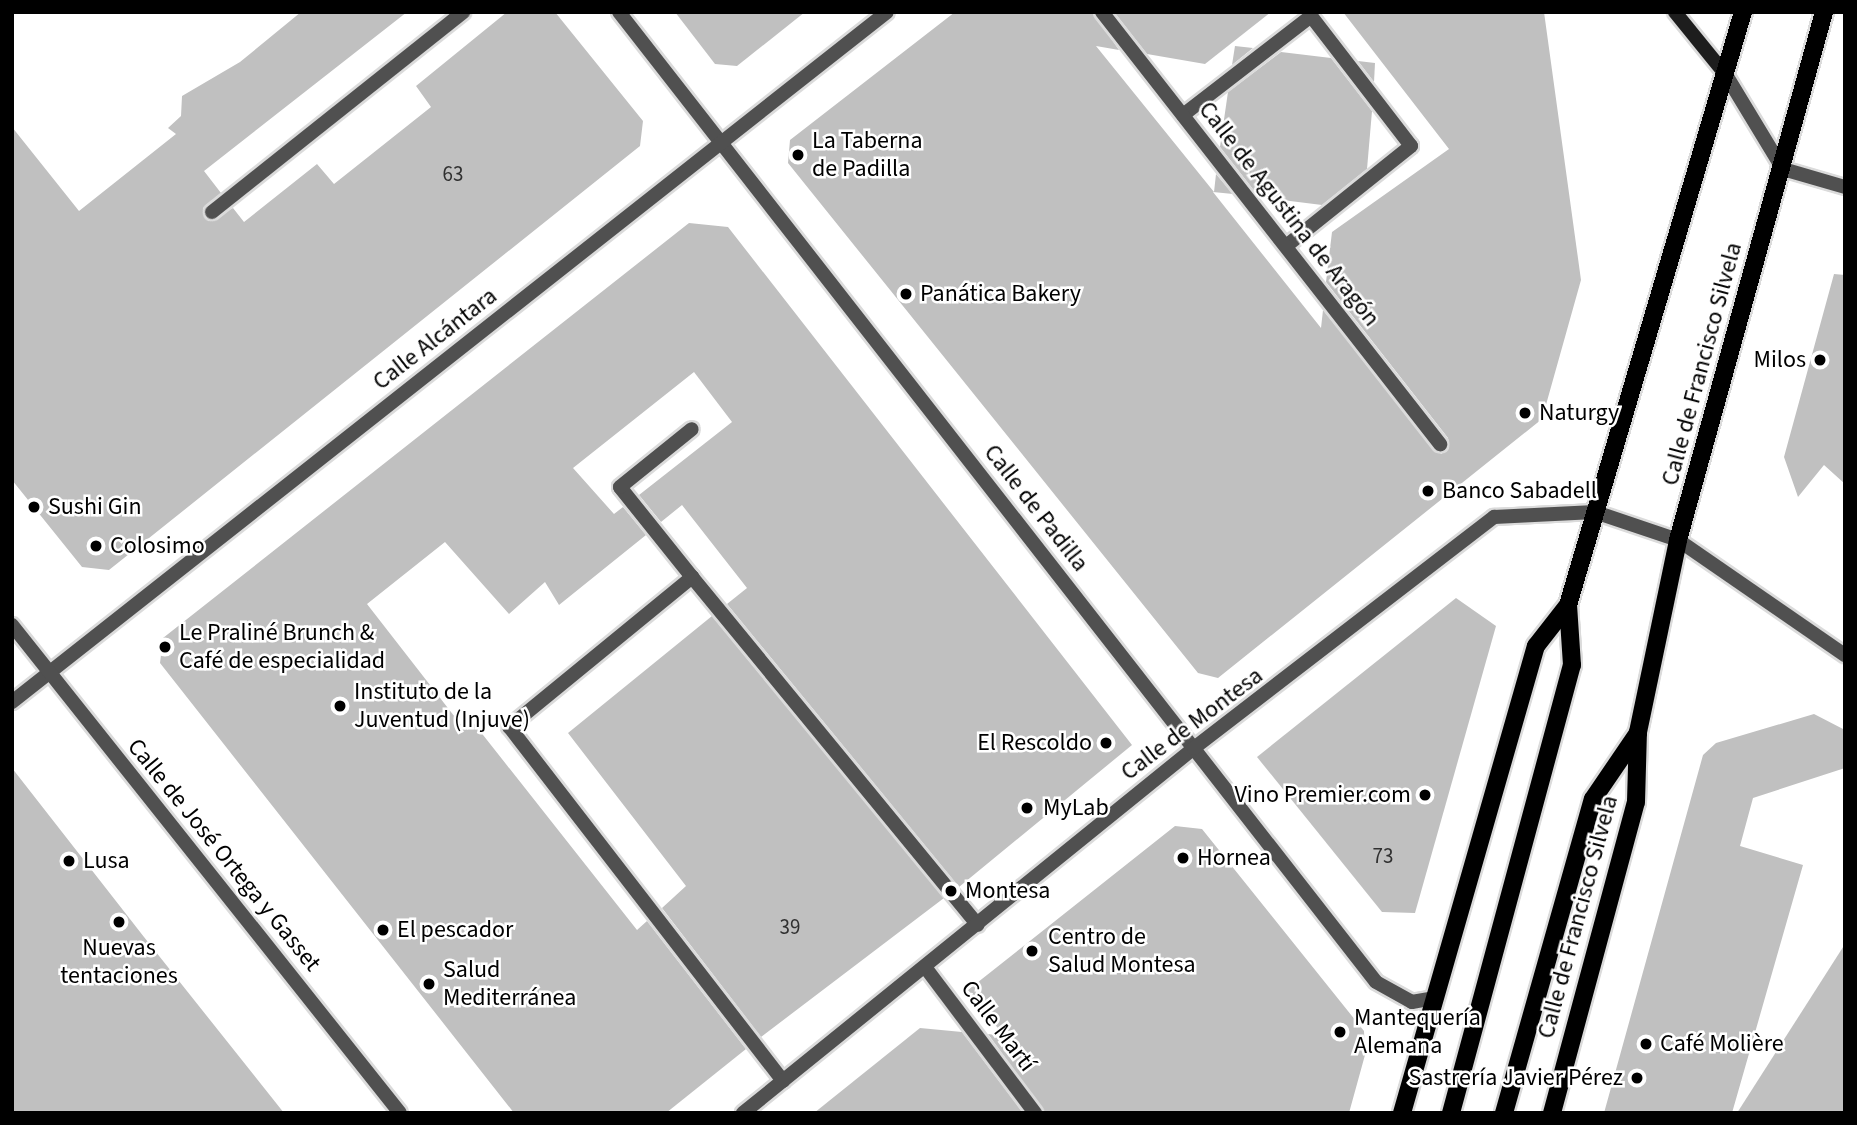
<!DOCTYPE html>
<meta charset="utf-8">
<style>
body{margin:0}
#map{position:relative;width:1857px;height:1125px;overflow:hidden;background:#fff;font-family:"Source Sans 3",sans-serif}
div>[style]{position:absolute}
.building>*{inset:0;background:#c0c0c0}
.roads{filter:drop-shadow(2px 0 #dbdbdb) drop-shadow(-2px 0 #dbdbdb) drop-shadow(0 2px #dbdbdb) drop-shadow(0 -2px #dbdbdb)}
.service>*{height:14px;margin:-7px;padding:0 7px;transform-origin:7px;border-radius:7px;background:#505050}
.minor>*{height:14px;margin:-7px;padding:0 7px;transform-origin:7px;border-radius:7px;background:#505050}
.tertiary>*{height:14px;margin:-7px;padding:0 7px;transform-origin:7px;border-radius:7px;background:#505050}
.secondary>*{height:14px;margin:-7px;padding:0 7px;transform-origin:7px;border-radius:7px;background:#1d1d1d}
.primary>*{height:18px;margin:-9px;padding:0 9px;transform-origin:9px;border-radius:9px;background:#000}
.dots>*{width:19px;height:19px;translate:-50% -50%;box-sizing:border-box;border:4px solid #fff;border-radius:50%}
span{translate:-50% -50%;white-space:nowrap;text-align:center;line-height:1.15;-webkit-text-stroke:5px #fff;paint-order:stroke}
.number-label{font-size:21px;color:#303030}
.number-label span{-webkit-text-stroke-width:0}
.poi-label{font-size:24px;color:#000}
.left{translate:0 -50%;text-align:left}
.right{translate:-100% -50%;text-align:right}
.street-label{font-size:24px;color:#000}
.frame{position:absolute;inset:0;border:14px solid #000;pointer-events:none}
</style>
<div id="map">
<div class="building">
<div style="clip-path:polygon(301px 12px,407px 12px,204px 171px,221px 193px,203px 208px,208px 221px,233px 208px,244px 222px,317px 164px,334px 184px,431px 107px,416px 86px,507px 12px,555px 12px,643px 121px,640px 146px,109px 570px,82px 567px,12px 480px,12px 127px,79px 211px,176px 134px,168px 128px,181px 116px,182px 96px,240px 62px)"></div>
<div style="clip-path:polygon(675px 12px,805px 12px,737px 66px,715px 64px)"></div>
<div style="clip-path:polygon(955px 12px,1093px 12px,1119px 50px,1096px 46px,1214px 192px,1216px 174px,1233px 194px,1213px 192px,1321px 328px,1323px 310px,1441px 454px,1449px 448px,1448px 438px,1326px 282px,1332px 232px,1449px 149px,1343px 12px,1544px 12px,1581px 280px,1542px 419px,1218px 678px,1198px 673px,788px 163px,790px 140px)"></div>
<div style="clip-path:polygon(1114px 12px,1271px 12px,1205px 64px,1147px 54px)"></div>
<div style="clip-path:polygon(1235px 46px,1253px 48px,1232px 65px)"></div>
<div style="clip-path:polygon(1281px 52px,1331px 58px,1372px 111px,1367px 169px,1322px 205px,1259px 197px,1220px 147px,1228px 92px)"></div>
<div style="clip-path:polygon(1358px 61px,1375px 63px,1374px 82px)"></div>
<div style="clip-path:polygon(689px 223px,728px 227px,1132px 745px,959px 887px,727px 604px,747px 588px,682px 505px,661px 522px,639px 495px,732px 422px,694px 372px,573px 468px,614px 514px,623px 507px,646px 535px,559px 605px,545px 582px,509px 614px,445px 542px,367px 604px,465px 730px,472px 721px,637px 930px,647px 921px,746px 1049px,666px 1113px,514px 1113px,160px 663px,163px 638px)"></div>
<div style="clip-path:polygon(1834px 274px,1845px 275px,1845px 484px,1824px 465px,1798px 497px,1784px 457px)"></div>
<div style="clip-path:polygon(1456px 598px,1496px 626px,1415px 913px,1382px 912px,1257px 757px)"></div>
<div style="clip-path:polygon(712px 616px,944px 898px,761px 1037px,662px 908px,686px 886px,568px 733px)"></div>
<div style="clip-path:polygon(1814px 714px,1845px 730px,1845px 768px,1753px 798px,1740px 846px,1803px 865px,1732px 1113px,1604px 1113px,1703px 755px,1716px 743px)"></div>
<div style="clip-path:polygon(12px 768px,144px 937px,284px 1113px,12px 1113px)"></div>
<div style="clip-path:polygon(1175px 826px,1202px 829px,1364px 1031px,1365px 1055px,1349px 1113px,1045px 1113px,988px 1034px,1004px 1036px,968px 990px)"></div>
<div style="clip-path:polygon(1845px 944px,1845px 1113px,1737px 1113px)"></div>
<div style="clip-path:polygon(920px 1028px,962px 1032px,1023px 1113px,814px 1113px)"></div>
</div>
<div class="roads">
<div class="service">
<div style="left:1183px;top:115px;width:162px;rotate:-37.7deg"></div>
<div style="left:1311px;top:16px;width:164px;rotate:52.4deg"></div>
<div style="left:1411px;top:146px;width:160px;rotate:141.3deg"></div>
<div style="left:212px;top:212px;width:321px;rotate:-38.5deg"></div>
<div style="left:692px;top:577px;width:115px;rotate:-128.7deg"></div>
<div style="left:620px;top:487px;width:92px;rotate:-38.9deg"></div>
<div style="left:925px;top:967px;width:183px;rotate:53deg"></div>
<div style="left:783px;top:1081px;width:448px;rotate:-127.7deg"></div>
<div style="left:509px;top:727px;width:237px;rotate:-39.3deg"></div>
<div style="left:692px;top:577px;width:450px;rotate:50.6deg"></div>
</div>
<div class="minor">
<div style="left:619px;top:12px;width:1230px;rotate:52.03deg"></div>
<div style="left:1376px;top:982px;width:41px;rotate:29.1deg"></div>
<div style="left:1412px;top:1002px;width:22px;rotate:-10deg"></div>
<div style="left:1102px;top:12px;width:549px;rotate:51.96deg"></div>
<div style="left:12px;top:702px;width:1114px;rotate:-38.26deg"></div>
<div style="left:743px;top:1113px;width:580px;rotate:-38.98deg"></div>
<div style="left:1194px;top:748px;width:379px;rotate:-37.6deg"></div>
<div style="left:1494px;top:517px;width:101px;rotate:-2.8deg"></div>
</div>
<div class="tertiary">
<div style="left:1726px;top:75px;width:110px;rotate:58.8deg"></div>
<div style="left:1783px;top:169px;width:65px;rotate:16.2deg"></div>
<div style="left:1595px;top:512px;width:88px;rotate:18.6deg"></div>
<div style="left:1678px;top:540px;width:203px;rotate:34.6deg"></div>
<div style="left:12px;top:625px;width:623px;rotate:51.51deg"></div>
</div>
<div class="secondary">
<div style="left:1675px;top:12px;width:81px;rotate:51deg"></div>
</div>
<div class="primary">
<div style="left:1402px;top:1113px;width:486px;rotate:-74deg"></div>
<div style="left:1536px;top:646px;width:52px;rotate:-52deg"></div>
<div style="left:1451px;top:1113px;width:464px;rotate:-74.9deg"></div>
<div style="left:1572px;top:665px;width:60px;rotate:-93.8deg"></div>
<div style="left:1568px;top:605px;width:618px;rotate:-73.56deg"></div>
<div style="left:1504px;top:1113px;width:326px;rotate:-74.2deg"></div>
<div style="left:1593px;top:799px;width:80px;rotate:-55.7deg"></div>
<div style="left:1552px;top:1113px;width:322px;rotate:-74.9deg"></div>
<div style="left:1636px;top:802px;width:70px;rotate:-88.4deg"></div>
<div style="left:1638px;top:732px;width:196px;rotate:-78.2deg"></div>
<div style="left:1678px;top:540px;width:548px;rotate:-74.54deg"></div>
</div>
</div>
<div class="dots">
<div style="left:798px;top:155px;background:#000"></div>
<div style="left:906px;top:294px;background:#000"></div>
<div style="left:1820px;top:360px;background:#000"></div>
<div style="left:1525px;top:413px;background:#000"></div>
<div style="left:1428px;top:491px;background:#000"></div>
<div style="left:34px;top:507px;background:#000"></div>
<div style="left:96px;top:546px;background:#000"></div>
<div style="left:165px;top:647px;background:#000"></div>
<div style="left:340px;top:706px;background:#000"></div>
<div style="left:1106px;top:743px;background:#000"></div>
<div style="left:1425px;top:795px;background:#000"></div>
<div style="left:1027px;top:808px;background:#000"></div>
<div style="left:1183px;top:858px;background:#000"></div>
<div style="left:69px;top:861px;background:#000"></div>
<div style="left:951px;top:891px;background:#000"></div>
<div style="left:119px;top:922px;background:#000"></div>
<div style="left:383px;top:930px;background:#000"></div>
<div style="left:1032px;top:951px;background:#000"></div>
<div style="left:429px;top:984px;background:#000"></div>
<div style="left:1340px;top:1032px;background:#000"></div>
<div style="left:1646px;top:1044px;background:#000"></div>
<div style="left:1637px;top:1078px;background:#000"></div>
</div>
<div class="number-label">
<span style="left:453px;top:174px">63</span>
<span style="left:1383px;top:856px">73</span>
<span style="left:790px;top:927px">39</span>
</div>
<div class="poi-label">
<span class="left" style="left:812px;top:155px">La Taberna<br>de Padilla</span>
<span class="left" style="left:920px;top:294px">Panática Bakery</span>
<span class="right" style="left:1806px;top:360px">Milos</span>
<span class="left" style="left:1539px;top:413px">Naturgy</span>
<span class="left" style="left:1442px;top:491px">Banco Sabadell</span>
<span class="left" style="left:48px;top:507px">Sushi Gin</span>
<span class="left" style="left:110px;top:546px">Colosimo</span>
<span class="left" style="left:179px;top:647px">Le Praliné Brunch &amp;<br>Café de especialidad</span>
<span class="left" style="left:354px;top:706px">Instituto de la<br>Juventud (Injuve)</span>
<span class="right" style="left:1092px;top:743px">El Rescoldo</span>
<span class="right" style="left:1411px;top:795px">Vino Premier.com</span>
<span class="left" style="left:1043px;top:808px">MyLab</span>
<span class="left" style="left:1197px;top:858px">Hornea</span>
<span class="left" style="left:83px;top:861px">Lusa</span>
<span class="left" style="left:965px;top:891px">Montesa</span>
<span class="left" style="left:397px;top:930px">El pescador</span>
<span class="left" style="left:1048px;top:951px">Centro de<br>Salud Montesa</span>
<span style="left:119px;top:962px">Nuevas<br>tentaciones</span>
<span class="left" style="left:443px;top:984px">Salud<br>Mediterránea</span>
<span class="left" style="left:1354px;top:1032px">Mantequería<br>Alemana</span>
<span class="left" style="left:1660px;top:1044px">Café Molière</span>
<span class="right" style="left:1623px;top:1078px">Sastrería Javier Pérez</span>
</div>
<div class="street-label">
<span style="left:1289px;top:214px;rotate:52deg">Calle de Agustina de Aragón</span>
<span style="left:435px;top:339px;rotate:-38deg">Calle Alcántara</span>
<span style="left:1702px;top:364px;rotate:-75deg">Calle de Francisco Silvela</span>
<span style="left:1036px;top:508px;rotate:52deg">Calle de Padilla</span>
<span style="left:1192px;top:724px;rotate:-37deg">Calle de Montesa</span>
<span style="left:224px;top:855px;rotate:51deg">Calle de José Ortega y Gasset</span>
<span style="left:1578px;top:917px;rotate:-75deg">Calle de Francisco Silvela</span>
<span style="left:998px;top:1026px;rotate:53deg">Calle Martí</span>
</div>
<div class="frame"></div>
</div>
